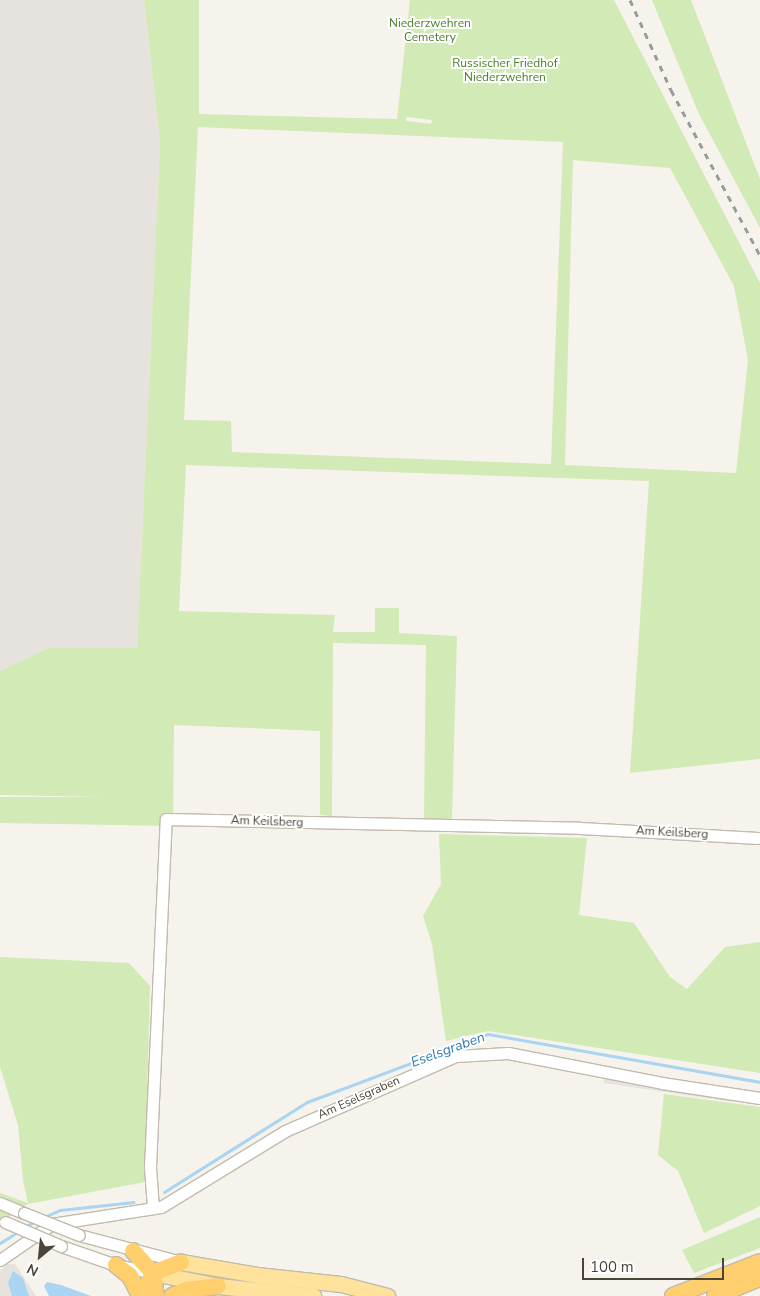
<!DOCTYPE html>
<style>
body{margin:0}
#map{position:relative;width:760px;height:1296px;overflow:hidden;background:#f6f3ec;font-family:"Nunito Sans",sans-serif}
div>[style]{position:absolute}
.industrial>*{inset:0;background:#e6e2dd}
.green>*{inset:0;background:#d2eab5}
.parking>*{inset:0;background:#e5e3e0}
.water>*{inset:0;background:#a9d4f2}
.stream>*{height:3px;margin:-1.5px;padding:0 1.5px;transform-origin:1.5px;border-radius:1.5px;background:#a9d4f2}
.roads{filter:drop-shadow(1px 0 #c2bbae) drop-shadow(-1px 0 #c2bbae) drop-shadow(0 1px #c2bbae) drop-shadow(0 -1px #c2bbae)}
.minor>*{height:11px;margin:-5.5px;padding:0 5.5px;transform-origin:5.5px;border-radius:5.5px;background:#fff}
.major>*{height:15px;margin:-7.5px;padding:0 7.5px;transform-origin:7.5px;border-radius:7.5px;background:#ffe39c}
.highway>*{height:16px;margin:-8px;padding:0 8px;transform-origin:8px;border-radius:8px;background:#ffcf6e}
.rail>*{height:3px;margin-top:-1.5px;transform-origin:0;background:repeating-linear-gradient(90deg,#9a9a9a 0 6px,transparent 0 12px)}
.bridges{filter:drop-shadow(1px 0 #c2bbae) drop-shadow(-1px 0 #c2bbae) drop-shadow(0 1px #c2bbae) drop-shadow(0 -1px #c2bbae)}
.minor-bridge>*{height:11px;margin:-5.5px;padding:0 5.5px;transform-origin:5.5px;border-radius:5.5px;background:#fff}
span{translate:-50% -50%;white-space:nowrap;text-align:center;line-height:1.15;-webkit-text-stroke:4px #fff;paint-order:stroke}
.park-label{font-size:12px;color:#4a7f2a}
.street-label{font-size:12px;color:#4b4439}
.water-label{font-size:14px;color:#2e7ab2;font-style:italic}
.north{position:absolute;left:15px;top:1231px;width:50px;height:50px;-webkit-text-stroke:4px #fff;paint-order:stroke;rotate:208deg;font-size:14px;font-weight:700;line-height:20px;text-align:center;color:#4b4439}
.north::after{content:'';display:block;margin:auto;width:18px;height:22px;background:#4b4439;clip-path:polygon(50% 0,100% 100%,50% 72%,0 100%)}
.scale{position:absolute;left:582px;top:1258px;width:142px;height:22px;box-sizing:border-box;border:2px solid #4b4439;border-top:0;padding-left:6px;font-size:15px;line-height:18px;white-space:nowrap;color:#4b4439;-webkit-text-stroke:4px #fff;paint-order:stroke}
</style>
<div id="map">
<div class="industrial">
<div style="clip-path:polygon(0 0,144px 0,160px 143px,137px 649px,48px 648px,0 671px)"></div>
<div style="clip-path:polygon(7px 1264px,15px 1264px,36px 1296px,0 1296px,0 1271px)"></div>
</div>
<div class="green">
<div style="clip-path:polygon(evenodd,144px 0,199px 0,199px 114px,397px 119px,410px 0,614px 0,760px 283px,760px 759px,630px 773px,649px 481px,186px 465px,179px 611px,335px 615px,333px 632px,375px 632px,375px 608px,399px 608px,399px 633px,457px 636px,452px 819px,424px 819px,426px 645px,333px 643px,332px 816px,320px 815px,320px 731px,174px 725px,173px 826px,0 823px,0 797px,103px 797px,0 795px,0 671px,48px 648px,137px 648px,160px 143px,144px 0,406px 117px,432px 120px,431px 124px,406px 121px,406px 117px,144px 0,198px 127px,563px 142px,551px 464px,232px 452px,231px 421px,184px 420px,198px 127px,144px 0,573px 160px,670px 168px,734px 286px,748px 360px,736px 473px,565px 465px,573px 160px)"></div>
<div style="clip-path:polygon(652px 0,691px 0,760px 179px,760px 228px,698px 112px)"></div>
<div style="clip-path:polygon(439px 834px,587px 838px,579px 915px,634px 923px,670px 977px,687px 989px,725px 947px,760px 942px,760px 1073px,488px 1031px,446px 1041px,432px 944px,423px 916px,441px 884px)"></div>
<div style="clip-path:polygon(0 957px,129px 963px,150px 986px,145px 1182px,28px 1204px,0 1223px,0 1193px,28px 1203px,23px 1181px,18px 1125px,0 1067px)"></div>
<div style="clip-path:polygon(664px 1094px,760px 1107px,760px 1206px,704px 1233px,678px 1171px,658px 1155px)"></div>
<div style="clip-path:polygon(760px 1217px,760px 1248px,694px 1273px,682px 1250px)"></div>
</div>
<div class="parking">
<div style="clip-path:polygon(602px 1066px,649px 1074px,661px 1085px,736px 1097px,733px 1102px,604px 1083px)"></div>
</div>
<div class="water">
<div style="clip-path:polygon(13px 1271px,23px 1278px,29px 1296px,12px 1296px,8px 1283px)"></div>
<div style="clip-path:polygon(47px 1282px,61px 1285px,91px 1296px,49px 1296px,44px 1286px)"></div>
</div>
<div class="stream">
<div style="left:164px;top:1192px;width:169px;rotate:-32.2deg"></div>
<div style="left:307px;top:1102px;width:193px;rotate:-20.6deg"></div>
<div style="left:488px;top:1034px;width:276px;rotate:10deg"></div>
<div style="left:44px;top:1217px;width:17px;rotate:-24deg"></div>
<div style="left:60px;top:1210px;width:74px;rotate:-6.2deg"></div>
<div style="left:24px;top:1227px;width:13px;rotate:-27deg"></div>
<div style="left:0;top:1243px;width:22px;rotate:-32deg"></div>
</div>
<div class="roads">
<div class="minor">
<div style="left:0;top:1203px;width:26px;rotate:23deg"></div>
<div style="left:153px;top:1208px;width:41px;rotate:-94.2deg"></div>
<div style="left:150px;top:1167px;width:348px;rotate:-87.4deg"></div>
<div style="left:166px;top:819px;width:414px;rotate:1.2deg"></div>
<div style="left:580px;top:828px;width:178px;rotate:3.2deg"></div>
<div style="left:79px;top:1235px;width:106px;rotate:14.8deg"></div>
<div style="left:61px;top:1246px;width:58px;rotate:19.1deg"></div>
<div style="left:116px;top:1265px;width:38px;rotate:12deg"></div>
<div style="left:0;top:1260px;width:63px;rotate:-34.7deg"></div>
<div style="left:52px;top:1224px;width:110px;rotate:-8.9deg"></div>
<div style="left:161px;top:1207px;width:145px;rotate:-31.5deg"></div>
<div style="left:285px;top:1131px;width:187px;rotate:-23.7deg"></div>
<div style="left:456px;top:1056px;width:52px;rotate:-3.3deg"></div>
<div style="left:508px;top:1053px;width:157px;rotate:11deg"></div>
<div style="left:662px;top:1083px;width:99px;rotate:8.7deg"></div>
</div>
<div class="major">
<div style="left:181px;top:1262px;width:77px;rotate:9.7deg"></div>
<div style="left:257px;top:1275px;width:84px;rotate:6.1deg"></div>
<div style="left:341px;top:1284px;width:48px;rotate:14.6deg"></div>
<div style="left:153px;top:1273px;width:66px;rotate:11.3deg"></div>
<div style="left:218px;top:1286px;width:96px;rotate:6deg"></div>
</div>
<div class="highway">
<div style="left:133px;top:1251px;width:30px;rotate:48deg"></div>
<div style="left:153px;top:1273px;width:23px;rotate:83deg"></div>
<div style="left:116px;top:1265px;width:18px;rotate:38deg"></div>
<div style="left:130px;top:1276px;width:22px;rotate:63deg"></div>
<div style="left:142px;top:1296px;width:25px;rotate:-64deg"></div>
<div style="left:153px;top:1273px;width:30px;rotate:-21deg"></div>
<div style="left:172px;top:1296px;width:15px;rotate:-23deg"></div>
<div style="left:186px;top:1290px;width:32px;rotate:-7deg"></div>
<div style="left:673px;top:1296px;width:93px;rotate:-21.3deg"></div>
<div style="left:715px;top:1296px;width:48px;rotate:-21.8deg"></div>
</div>
</div>
<div class="rail">
<div style="left:630px;top:0;width:99px;rotate:65.5deg"></div>
<div style="left:671px;top:90px;width:187px;rotate:61.7deg"></div>
</div>
<div class="bridges">
<div class="minor-bridge">
<div style="left:24px;top:1213px;width:59px;rotate:21.8deg"></div>
<div style="left:5px;top:1222px;width:61px;rotate:23.2deg"></div>
</div>
</div>
<div class="park-label">
<span style="left:430px;top:31px">Niederzwehren<br>Cemetery</span>
<span style="left:505px;top:71px">Russischer Friedhof<br>Niederzwehren</span>
</div>
<div class="street-label">
<span style="left:267px;top:822px;rotate:2deg">Am Keilsberg</span>
<span style="left:672px;top:833px;rotate:3deg">Am Keilsberg</span>
<span style="left:359px;top:1098px;rotate:-24deg">Am Eselsgraben</span>
</div>
<div class="water-label">
<span style="left:448px;top:1050px;rotate:-20deg">Eselsgraben</span>
</div>
<div class="north">N</div>
<div class="scale">100 m</div>
</div>
